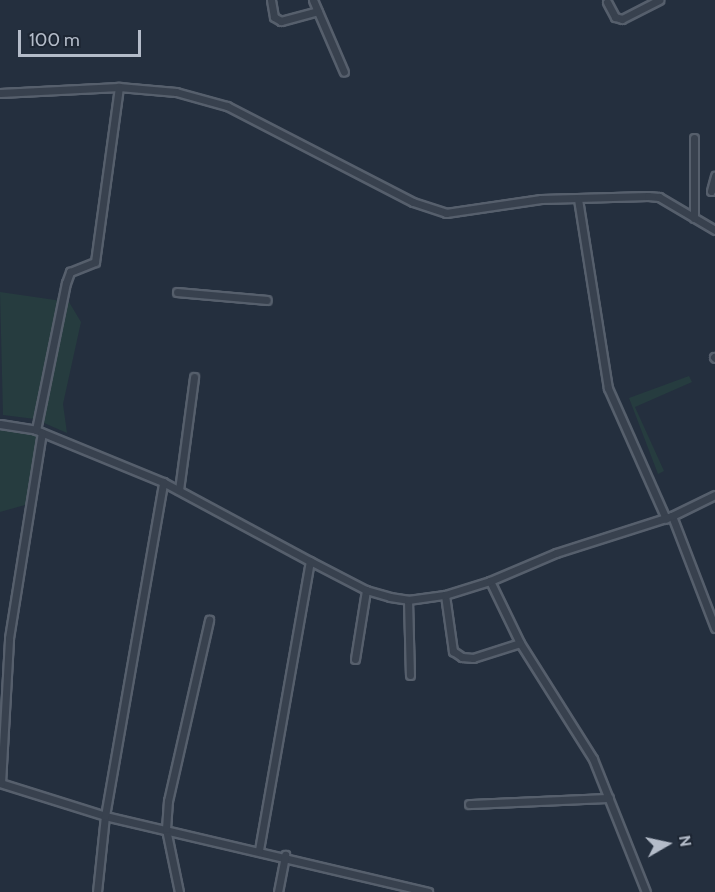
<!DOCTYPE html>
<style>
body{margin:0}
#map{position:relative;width:715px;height:892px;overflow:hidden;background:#242f3e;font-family:Cabin,sans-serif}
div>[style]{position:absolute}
.green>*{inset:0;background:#263c3f}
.roads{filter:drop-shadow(2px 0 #565f6c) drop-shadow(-2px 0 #565f6c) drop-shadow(0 2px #565f6c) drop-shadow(0 -2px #565f6c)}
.minor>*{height:7px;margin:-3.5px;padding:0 3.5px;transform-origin:3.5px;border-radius:3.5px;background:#38414e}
span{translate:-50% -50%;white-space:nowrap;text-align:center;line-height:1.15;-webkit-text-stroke:4.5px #1d2633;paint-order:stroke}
.north{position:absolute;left:637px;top:814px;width:60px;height:60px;-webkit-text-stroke:4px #1d2633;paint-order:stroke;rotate:81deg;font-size:16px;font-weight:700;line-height:24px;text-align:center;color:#b4bcc9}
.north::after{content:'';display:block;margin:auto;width:21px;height:27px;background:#b4bcc9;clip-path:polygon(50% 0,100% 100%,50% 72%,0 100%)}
.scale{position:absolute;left:18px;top:30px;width:123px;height:27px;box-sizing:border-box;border:3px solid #b4bcc9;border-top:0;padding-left:8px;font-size:18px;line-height:21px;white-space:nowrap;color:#b4bcc9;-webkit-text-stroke:4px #1d2633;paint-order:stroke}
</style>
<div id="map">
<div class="green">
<div style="clip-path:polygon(0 292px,69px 302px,81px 322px,63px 404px,67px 433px,35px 419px,3px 415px)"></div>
<div style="clip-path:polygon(689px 376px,692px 382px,635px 407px,664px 471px,658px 474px,629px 398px)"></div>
<div style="clip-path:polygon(0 425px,47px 434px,32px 503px,0 512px)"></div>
</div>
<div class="roads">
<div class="minor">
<div style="left:271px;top:0;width:17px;rotate:80deg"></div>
<div style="left:274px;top:17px;width:8px;rotate:30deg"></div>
<div style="left:281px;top:21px;width:38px;rotate:-15deg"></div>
<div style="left:313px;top:0;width:78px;rotate:66.7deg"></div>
<div style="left:607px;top:2px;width:17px;rotate:62deg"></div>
<div style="left:615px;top:17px;width:7px;rotate:16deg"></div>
<div style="left:622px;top:19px;width:42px;rotate:-27.2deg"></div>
<div style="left:0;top:93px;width:119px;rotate:-2.9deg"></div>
<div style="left:119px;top:87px;width:57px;rotate:5deg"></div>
<div style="left:176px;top:92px;width:53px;rotate:15.4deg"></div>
<div style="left:227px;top:106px;width:209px;rotate:27.3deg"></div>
<div style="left:413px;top:202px;width:35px;rotate:18deg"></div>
<div style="left:446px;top:213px;width:96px;rotate:-8.4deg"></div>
<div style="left:541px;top:199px;width:107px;rotate:-1.6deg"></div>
<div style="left:648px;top:196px;width:11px;rotate:5deg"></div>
<div style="left:659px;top:197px;width:65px;rotate:30.5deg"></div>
<div style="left:694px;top:138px;width:80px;rotate:90deg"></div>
<div style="left:711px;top:191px;width:16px;rotate:-75deg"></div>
<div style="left:578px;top:199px;width:191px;rotate:81deg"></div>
<div style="left:608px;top:388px;width:143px;rotate:66.1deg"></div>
<div style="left:177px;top:292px;width:90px;rotate:5.1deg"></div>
<div style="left:714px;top:357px;width:1px;rotate:45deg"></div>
<div style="left:0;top:424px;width:36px;rotate:9deg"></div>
<div style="left:36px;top:430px;width:137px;rotate:22.3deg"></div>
<div style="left:163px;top:482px;width:167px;rotate:28.3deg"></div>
<div style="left:36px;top:430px;width:150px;rotate:-78.5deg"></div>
<div style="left:66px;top:283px;width:12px;rotate:-70deg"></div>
<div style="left:70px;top:272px;width:27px;rotate:-22deg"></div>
<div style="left:95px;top:262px;width:177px;rotate:-82.2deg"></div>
<div style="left:179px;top:490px;width:114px;rotate:-82.4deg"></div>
<div style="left:672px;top:516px;width:120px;rotate:69deg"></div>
<div style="left:490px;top:581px;width:69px;rotate:64.2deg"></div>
<div style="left:520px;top:643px;width:137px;rotate:57.8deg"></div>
<div style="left:593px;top:759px;width:143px;rotate:68.3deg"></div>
<div style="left:445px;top:595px;width:57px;rotate:81.9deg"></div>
<div style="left:453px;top:651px;width:11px;rotate:34deg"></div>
<div style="left:462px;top:657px;width:11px;rotate:5deg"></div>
<div style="left:473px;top:658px;width:49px;rotate:-17.7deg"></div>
<div style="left:408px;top:600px;width:75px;rotate:88.5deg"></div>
<div style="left:355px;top:659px;width:70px;rotate:-80.9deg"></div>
<div style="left:0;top:783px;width:110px;rotate:17.4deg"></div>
<div style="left:105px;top:816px;width:332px;rotate:13.2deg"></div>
<div style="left:1px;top:783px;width:145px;rotate:-86.8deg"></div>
<div style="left:9px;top:638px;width:208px;rotate:-80.9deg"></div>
<div style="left:469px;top:804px;width:140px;rotate:-2.5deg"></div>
<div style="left:259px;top:850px;width:293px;rotate:-80deg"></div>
<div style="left:310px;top:561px;width:63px;rotate:27.4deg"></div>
<div style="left:366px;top:590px;width:25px;rotate:16deg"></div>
<div style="left:390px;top:597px;width:18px;rotate:9deg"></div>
<div style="left:408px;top:600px;width:37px;rotate:-8deg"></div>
<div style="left:445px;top:595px;width:47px;rotate:-17.3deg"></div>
<div style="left:490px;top:581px;width:72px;rotate:-23deg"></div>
<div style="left:556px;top:553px;width:122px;rotate:-17.7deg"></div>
<div style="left:672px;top:516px;width:48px;rotate:-26deg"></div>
<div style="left:97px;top:892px;width:76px;rotate:-84deg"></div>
<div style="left:105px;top:816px;width:339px;rotate:-80.1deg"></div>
<div style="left:179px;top:892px;width:64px;rotate:-101.7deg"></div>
<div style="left:166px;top:829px;width:28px;rotate:-86deg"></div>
<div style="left:168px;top:801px;width:186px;rotate:-77.2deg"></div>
<div style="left:278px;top:892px;width:38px;rotate:-79deg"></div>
</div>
</div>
<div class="north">N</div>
<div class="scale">100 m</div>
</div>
